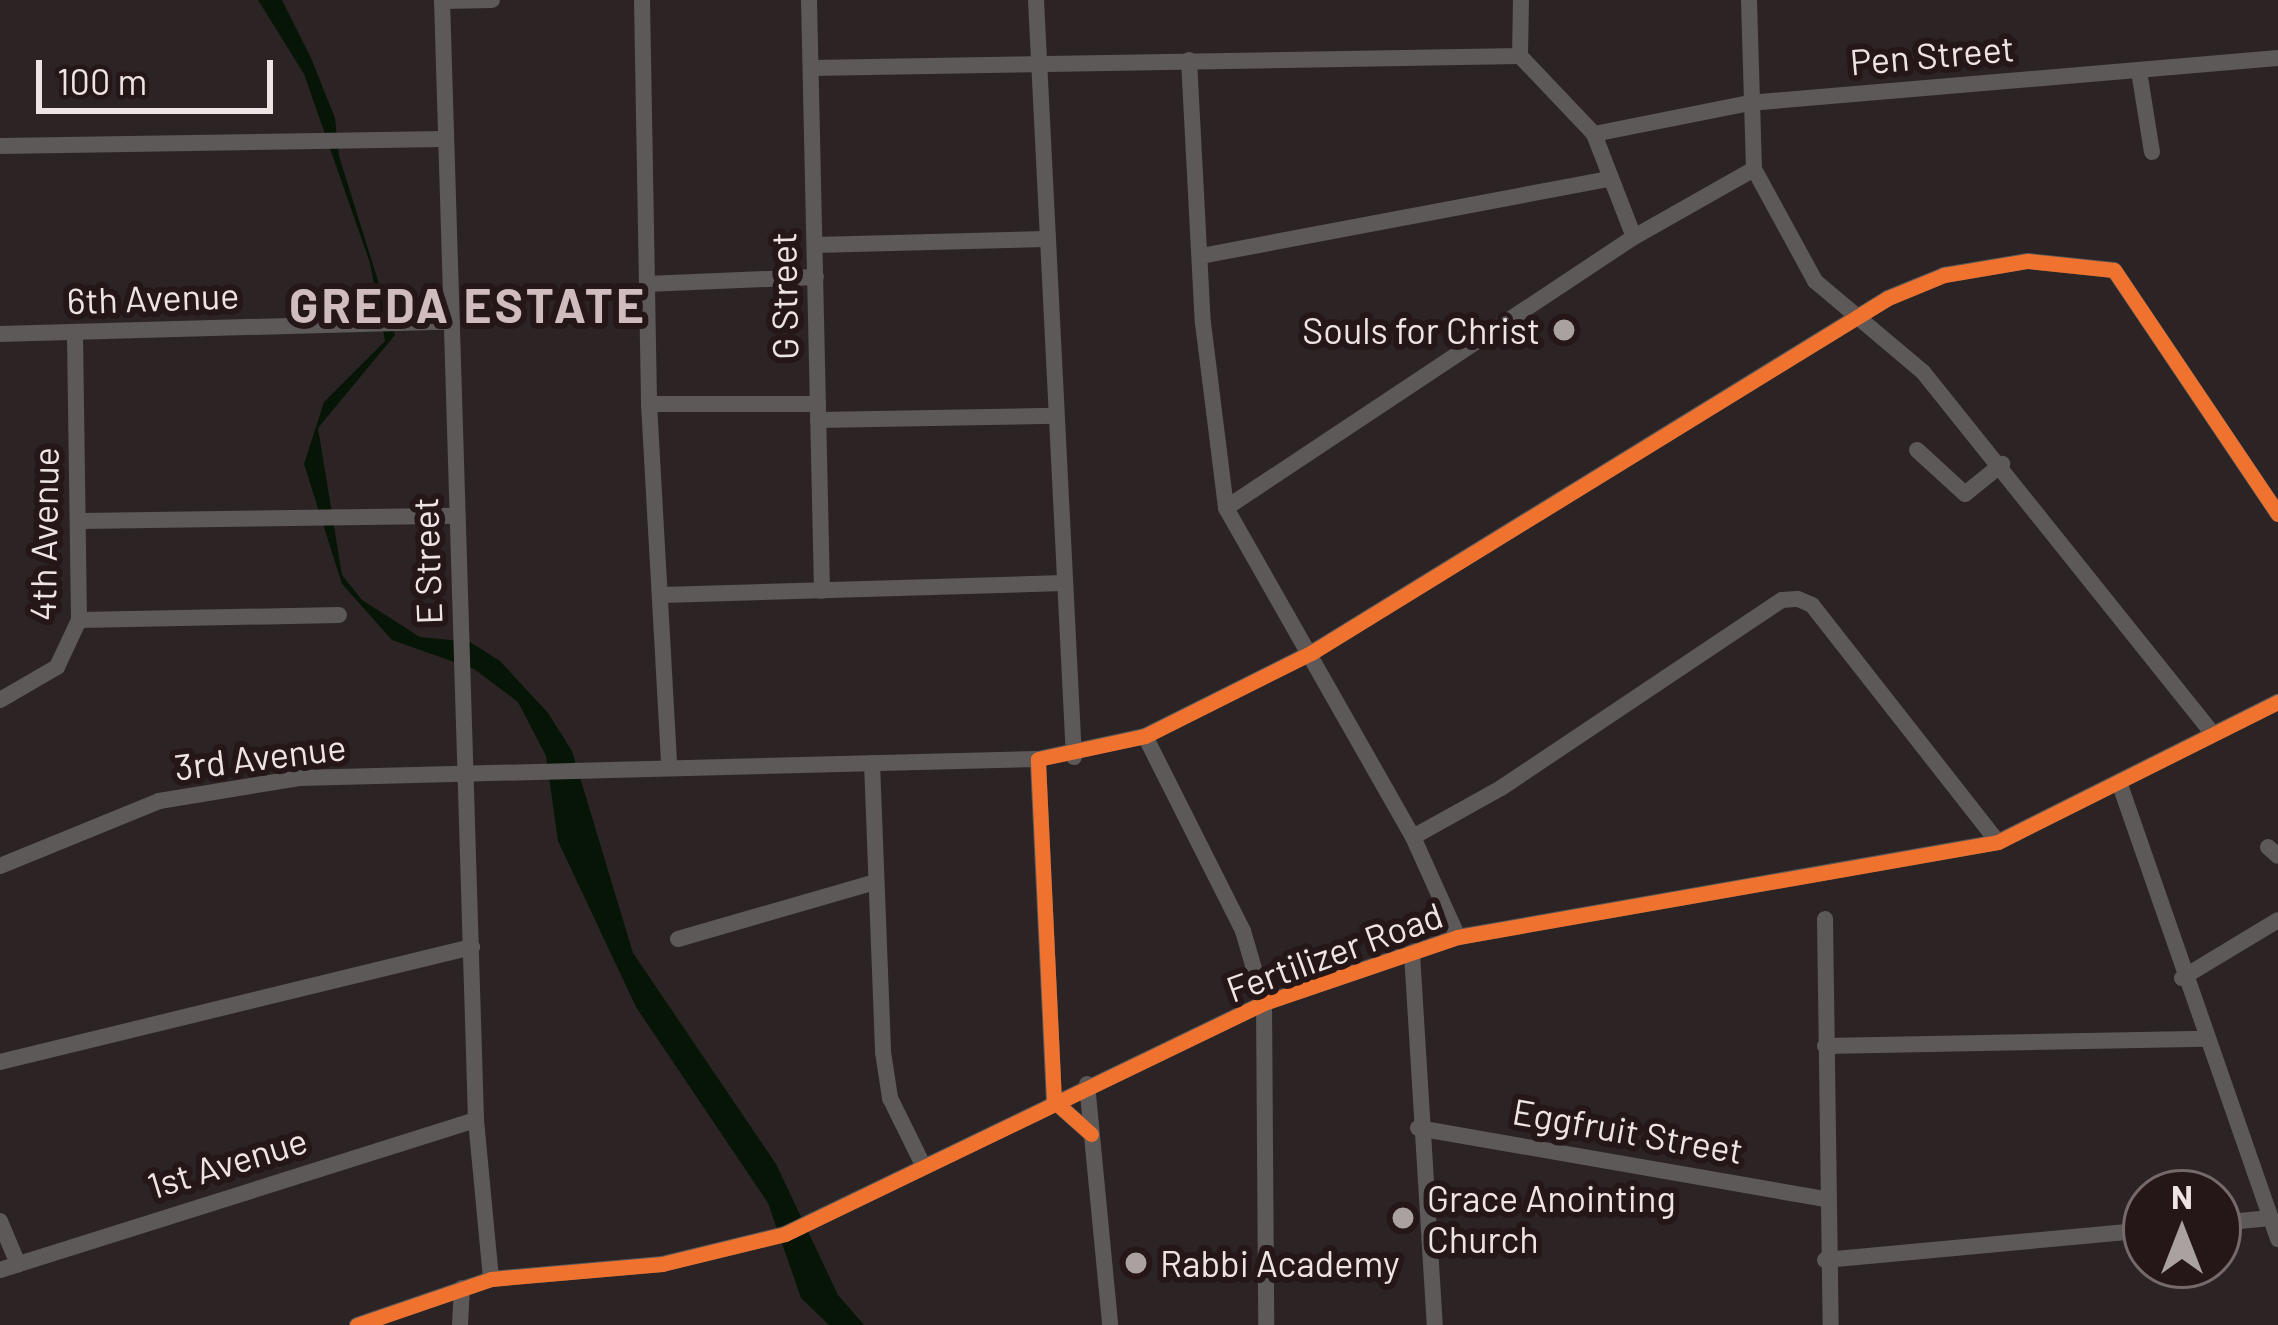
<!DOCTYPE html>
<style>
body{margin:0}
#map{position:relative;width:2278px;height:1325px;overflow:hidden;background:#2c2424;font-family:Barlow,sans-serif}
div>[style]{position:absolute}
.water>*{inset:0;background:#061505}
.street>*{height:16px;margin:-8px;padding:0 8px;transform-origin:8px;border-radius:8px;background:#5d5959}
.cycleway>*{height:15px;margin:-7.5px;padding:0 7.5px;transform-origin:7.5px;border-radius:7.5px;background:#ef722f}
.dots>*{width:33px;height:33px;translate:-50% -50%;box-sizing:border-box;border:6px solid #251718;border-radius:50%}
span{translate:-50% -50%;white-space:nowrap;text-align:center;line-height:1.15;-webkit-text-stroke:12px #251718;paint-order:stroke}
.street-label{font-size:36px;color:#eee4e4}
.poi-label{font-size:36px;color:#eee4e4}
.right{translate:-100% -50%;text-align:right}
.left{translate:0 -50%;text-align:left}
.district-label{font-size:48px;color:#d0bcbd;font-weight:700;letter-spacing:3px}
.north{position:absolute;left:2122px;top:1169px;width:120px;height:120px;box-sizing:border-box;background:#251718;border:3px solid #75696a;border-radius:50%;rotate:0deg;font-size:33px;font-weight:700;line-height:48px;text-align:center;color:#eee4e4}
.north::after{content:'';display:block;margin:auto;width:42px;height:54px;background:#aaa1a1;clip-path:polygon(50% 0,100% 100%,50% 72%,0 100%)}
.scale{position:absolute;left:36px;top:60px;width:237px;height:54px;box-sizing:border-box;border:6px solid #eee4e4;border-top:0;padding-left:15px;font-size:36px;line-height:42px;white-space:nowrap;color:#eee4e4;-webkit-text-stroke:9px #251718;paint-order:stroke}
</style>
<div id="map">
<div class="water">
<div style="clip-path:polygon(258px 0,282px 0,311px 58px,335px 118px,339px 156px,395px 335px,318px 428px,342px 575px,362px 600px,420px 637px,470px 642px,500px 661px,548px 713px,572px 751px,633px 953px,776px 1164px,838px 1295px,864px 1325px,829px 1325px,801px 1298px,768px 1203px,636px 1007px,558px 841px,546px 756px,518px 702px,474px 669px,392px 640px,342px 584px,304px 464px,324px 402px,385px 341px,370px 263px,304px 74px)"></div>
</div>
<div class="street">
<div style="left:442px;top:0;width:1121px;rotate:88.26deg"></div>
<div style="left:476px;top:1120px;width:160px;rotate:84.6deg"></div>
<div style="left:642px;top:0;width:404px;rotate:89deg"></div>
<div style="left:649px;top:404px;width:363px;rotate:86.8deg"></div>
<div style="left:809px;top:0;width:591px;rotate:88.74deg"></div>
<div style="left:1036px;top:0;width:758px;rotate:87.13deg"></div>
<div style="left:1749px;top:0;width:169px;rotate:88.3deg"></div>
<div style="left:1754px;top:169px;width:128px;rotate:61.4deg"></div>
<div style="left:1815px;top:281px;width:141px;rotate:40.1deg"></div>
<div style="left:1923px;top:372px;width:460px;rotate:51.3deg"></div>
<div style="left:442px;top:1px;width:50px;rotate:-1.1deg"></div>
<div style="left:1520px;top:56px;width:56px;rotate:-89deg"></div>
<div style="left:1189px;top:60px;width:263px;rotate:87deg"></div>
<div style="left:1203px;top:323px;width:186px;rotate:82.9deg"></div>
<div style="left:1226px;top:508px;width:378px;rotate:60.4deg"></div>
<div style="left:1413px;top:837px;width:110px;rotate:65.8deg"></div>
<div style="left:811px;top:68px;width:709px;rotate:-0.97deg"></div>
<div style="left:1520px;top:56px;width:108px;rotate:46.5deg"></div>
<div style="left:1594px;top:134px;width:110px;rotate:68.8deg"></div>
<div style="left:2139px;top:71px;width:82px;rotate:80.9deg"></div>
<div style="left:1594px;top:134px;width:158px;rotate:-11.3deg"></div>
<div style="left:1749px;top:103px;width:531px;rotate:-4.86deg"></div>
<div style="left:0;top:146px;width:443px;rotate:-0.9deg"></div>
<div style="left:815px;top:245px;width:230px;rotate:-1.5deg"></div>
<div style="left:1201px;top:256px;width:416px;rotate:-10.7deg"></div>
<div style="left:647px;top:284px;width:169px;rotate:-2.4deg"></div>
<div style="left:0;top:334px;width:452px;rotate:-1.6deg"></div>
<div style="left:649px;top:404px;width:169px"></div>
<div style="left:818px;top:420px;width:237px;rotate:-1deg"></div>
<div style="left:1917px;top:450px;width:65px;rotate:42.5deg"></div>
<div style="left:1965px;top:494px;width:48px;rotate:-39deg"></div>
<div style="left:1226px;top:508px;width:490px;rotate:-33.6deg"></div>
<div style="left:1634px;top:237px;width:138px;rotate:-29.5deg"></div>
<div style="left:81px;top:521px;width:376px;rotate:-0.8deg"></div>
<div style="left:661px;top:595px;width:402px;rotate:-1.7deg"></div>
<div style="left:79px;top:620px;width:260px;rotate:-1.1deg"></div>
<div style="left:0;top:700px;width:66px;rotate:-30.1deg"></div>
<div style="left:57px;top:667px;width:52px;rotate:-64.9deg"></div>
<div style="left:79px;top:620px;width:288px;rotate:-90.8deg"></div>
<div style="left:1145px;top:736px;width:218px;rotate:63.3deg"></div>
<div style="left:1243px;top:931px;width:75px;rotate:73.7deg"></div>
<div style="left:1264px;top:1003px;width:322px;rotate:89.6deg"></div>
<div style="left:872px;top:763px;width:289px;rotate:87.8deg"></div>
<div style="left:883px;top:1052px;width:47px;rotate:81.3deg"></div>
<div style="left:890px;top:1098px;width:75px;rotate:63.8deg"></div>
<div style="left:2120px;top:785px;width:481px;rotate:70.8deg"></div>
<div style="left:1413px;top:837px;width:101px;rotate:-29.1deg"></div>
<div style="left:1501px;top:788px;width:338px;rotate:-33.8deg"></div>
<div style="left:1782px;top:600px;width:16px;rotate:-4deg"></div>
<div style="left:1798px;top:599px;width:15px;rotate:23deg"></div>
<div style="left:1812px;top:605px;width:301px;rotate:51.9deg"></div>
<div style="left:2268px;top:847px;width:13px;rotate:42deg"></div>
<div style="left:0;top:866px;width:172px;rotate:-22.2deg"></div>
<div style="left:159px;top:801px;width:142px;rotate:-9.3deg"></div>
<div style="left:299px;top:778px;width:739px;rotate:-1.47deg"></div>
<div style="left:1825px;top:919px;width:406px;rotate:89.2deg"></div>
<div style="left:678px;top:939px;width:205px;rotate:-16.1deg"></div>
<div style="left:1412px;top:953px;width:373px;rotate:86.5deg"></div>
<div style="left:2182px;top:978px;width:112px;rotate:-31.1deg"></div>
<div style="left:1825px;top:1046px;width:381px;rotate:-1.1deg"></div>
<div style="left:0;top:1062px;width:486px;rotate:-13.7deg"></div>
<div style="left:1087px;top:1084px;width:242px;rotate:84.5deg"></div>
<div style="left:1418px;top:1128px;width:414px;rotate:9.9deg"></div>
<div style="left:1091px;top:1134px;width:50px;rotate:-138.3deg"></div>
<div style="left:1054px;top:1101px;width:342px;rotate:-92.7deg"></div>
<div style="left:1038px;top:759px;width:109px;rotate:-12.1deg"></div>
<div style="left:1145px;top:736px;width:186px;rotate:-26.6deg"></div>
<div style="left:1311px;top:653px;width:677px;rotate:-31.6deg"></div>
<div style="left:1888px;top:298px;width:61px;rotate:-22.3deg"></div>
<div style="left:1944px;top:275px;width:85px;rotate:-9.5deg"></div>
<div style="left:2028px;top:261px;width:86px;rotate:6deg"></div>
<div style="left:2114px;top:270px;width:294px;rotate:56.1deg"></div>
<div style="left:0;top:1221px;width:47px;rotate:67.3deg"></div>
<div style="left:2218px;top:1223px;width:53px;rotate:-5.4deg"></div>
<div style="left:1825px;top:1260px;width:322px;rotate:-5.3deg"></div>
<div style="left:0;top:1270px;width:499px;rotate:-17.5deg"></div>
<div style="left:357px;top:1325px;width:142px;rotate:-18.9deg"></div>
<div style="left:491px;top:1279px;width:172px;rotate:-5deg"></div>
<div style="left:662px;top:1264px;width:127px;rotate:-13.7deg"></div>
<div style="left:785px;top:1234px;width:532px;rotate:-25.75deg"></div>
<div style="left:1264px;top:1003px;width:205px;rotate:-18.8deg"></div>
<div style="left:1458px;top:937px;width:548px;rotate:-9.98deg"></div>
<div style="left:1998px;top:842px;width:313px;rotate:-26.6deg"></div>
<div style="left:460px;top:1325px;width:37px;rotate:-87deg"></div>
</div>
<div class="cycleway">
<div style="left:1091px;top:1134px;width:50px;rotate:-138.3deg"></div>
<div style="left:1054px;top:1101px;width:342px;rotate:-92.7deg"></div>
<div style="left:1038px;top:759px;width:109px;rotate:-12.1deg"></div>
<div style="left:1145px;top:736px;width:186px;rotate:-26.6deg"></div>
<div style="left:1311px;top:653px;width:677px;rotate:-31.6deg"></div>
<div style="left:1888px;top:298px;width:61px;rotate:-22.3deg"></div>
<div style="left:1944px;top:275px;width:85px;rotate:-9.5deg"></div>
<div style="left:2028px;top:261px;width:86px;rotate:6deg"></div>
<div style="left:2114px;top:270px;width:294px;rotate:56.1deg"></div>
<div style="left:357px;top:1325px;width:142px;rotate:-18.9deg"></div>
<div style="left:491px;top:1279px;width:172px;rotate:-5deg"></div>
<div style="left:662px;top:1264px;width:127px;rotate:-13.7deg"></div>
<div style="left:785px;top:1234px;width:532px;rotate:-25.75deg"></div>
<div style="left:1264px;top:1003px;width:205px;rotate:-18.8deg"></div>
<div style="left:1458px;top:937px;width:548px;rotate:-9.98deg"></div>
<div style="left:1998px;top:842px;width:313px;rotate:-26.6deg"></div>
</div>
<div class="dots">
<div style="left:1564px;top:330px;background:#aaa1a1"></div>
<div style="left:1403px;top:1218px;background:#aaa1a1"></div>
<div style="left:1136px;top:1263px;background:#aaa1a1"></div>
</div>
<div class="street-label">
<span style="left:1932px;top:54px;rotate:-5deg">Pen Street</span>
<span style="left:783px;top:296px;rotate:-91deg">G Street</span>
<span style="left:153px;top:297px;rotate:-2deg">6th Avenue</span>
<span style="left:43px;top:534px;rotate:-89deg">4th Avenue</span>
<span style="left:426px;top:561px;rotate:-92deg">E Street</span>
<span style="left:260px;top:756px;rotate:-7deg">3rd Avenue</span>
<span style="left:1334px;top:951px;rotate:-20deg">Fertilizer Road</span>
<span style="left:1628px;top:1130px;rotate:10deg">Eggfruit Street</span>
<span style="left:227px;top:1162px;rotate:-17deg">1st Avenue</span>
</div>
<div class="poi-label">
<span class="right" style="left:1540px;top:330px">Souls for Christ</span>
<span class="left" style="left:1427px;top:1218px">Grace Anointing<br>Church</span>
<span class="left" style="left:1160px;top:1263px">Rabbi Academy</span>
</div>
<div class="district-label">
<span style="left:468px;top:305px">GREDA ESTATE</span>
</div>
<div class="north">N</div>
<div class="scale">100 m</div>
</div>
